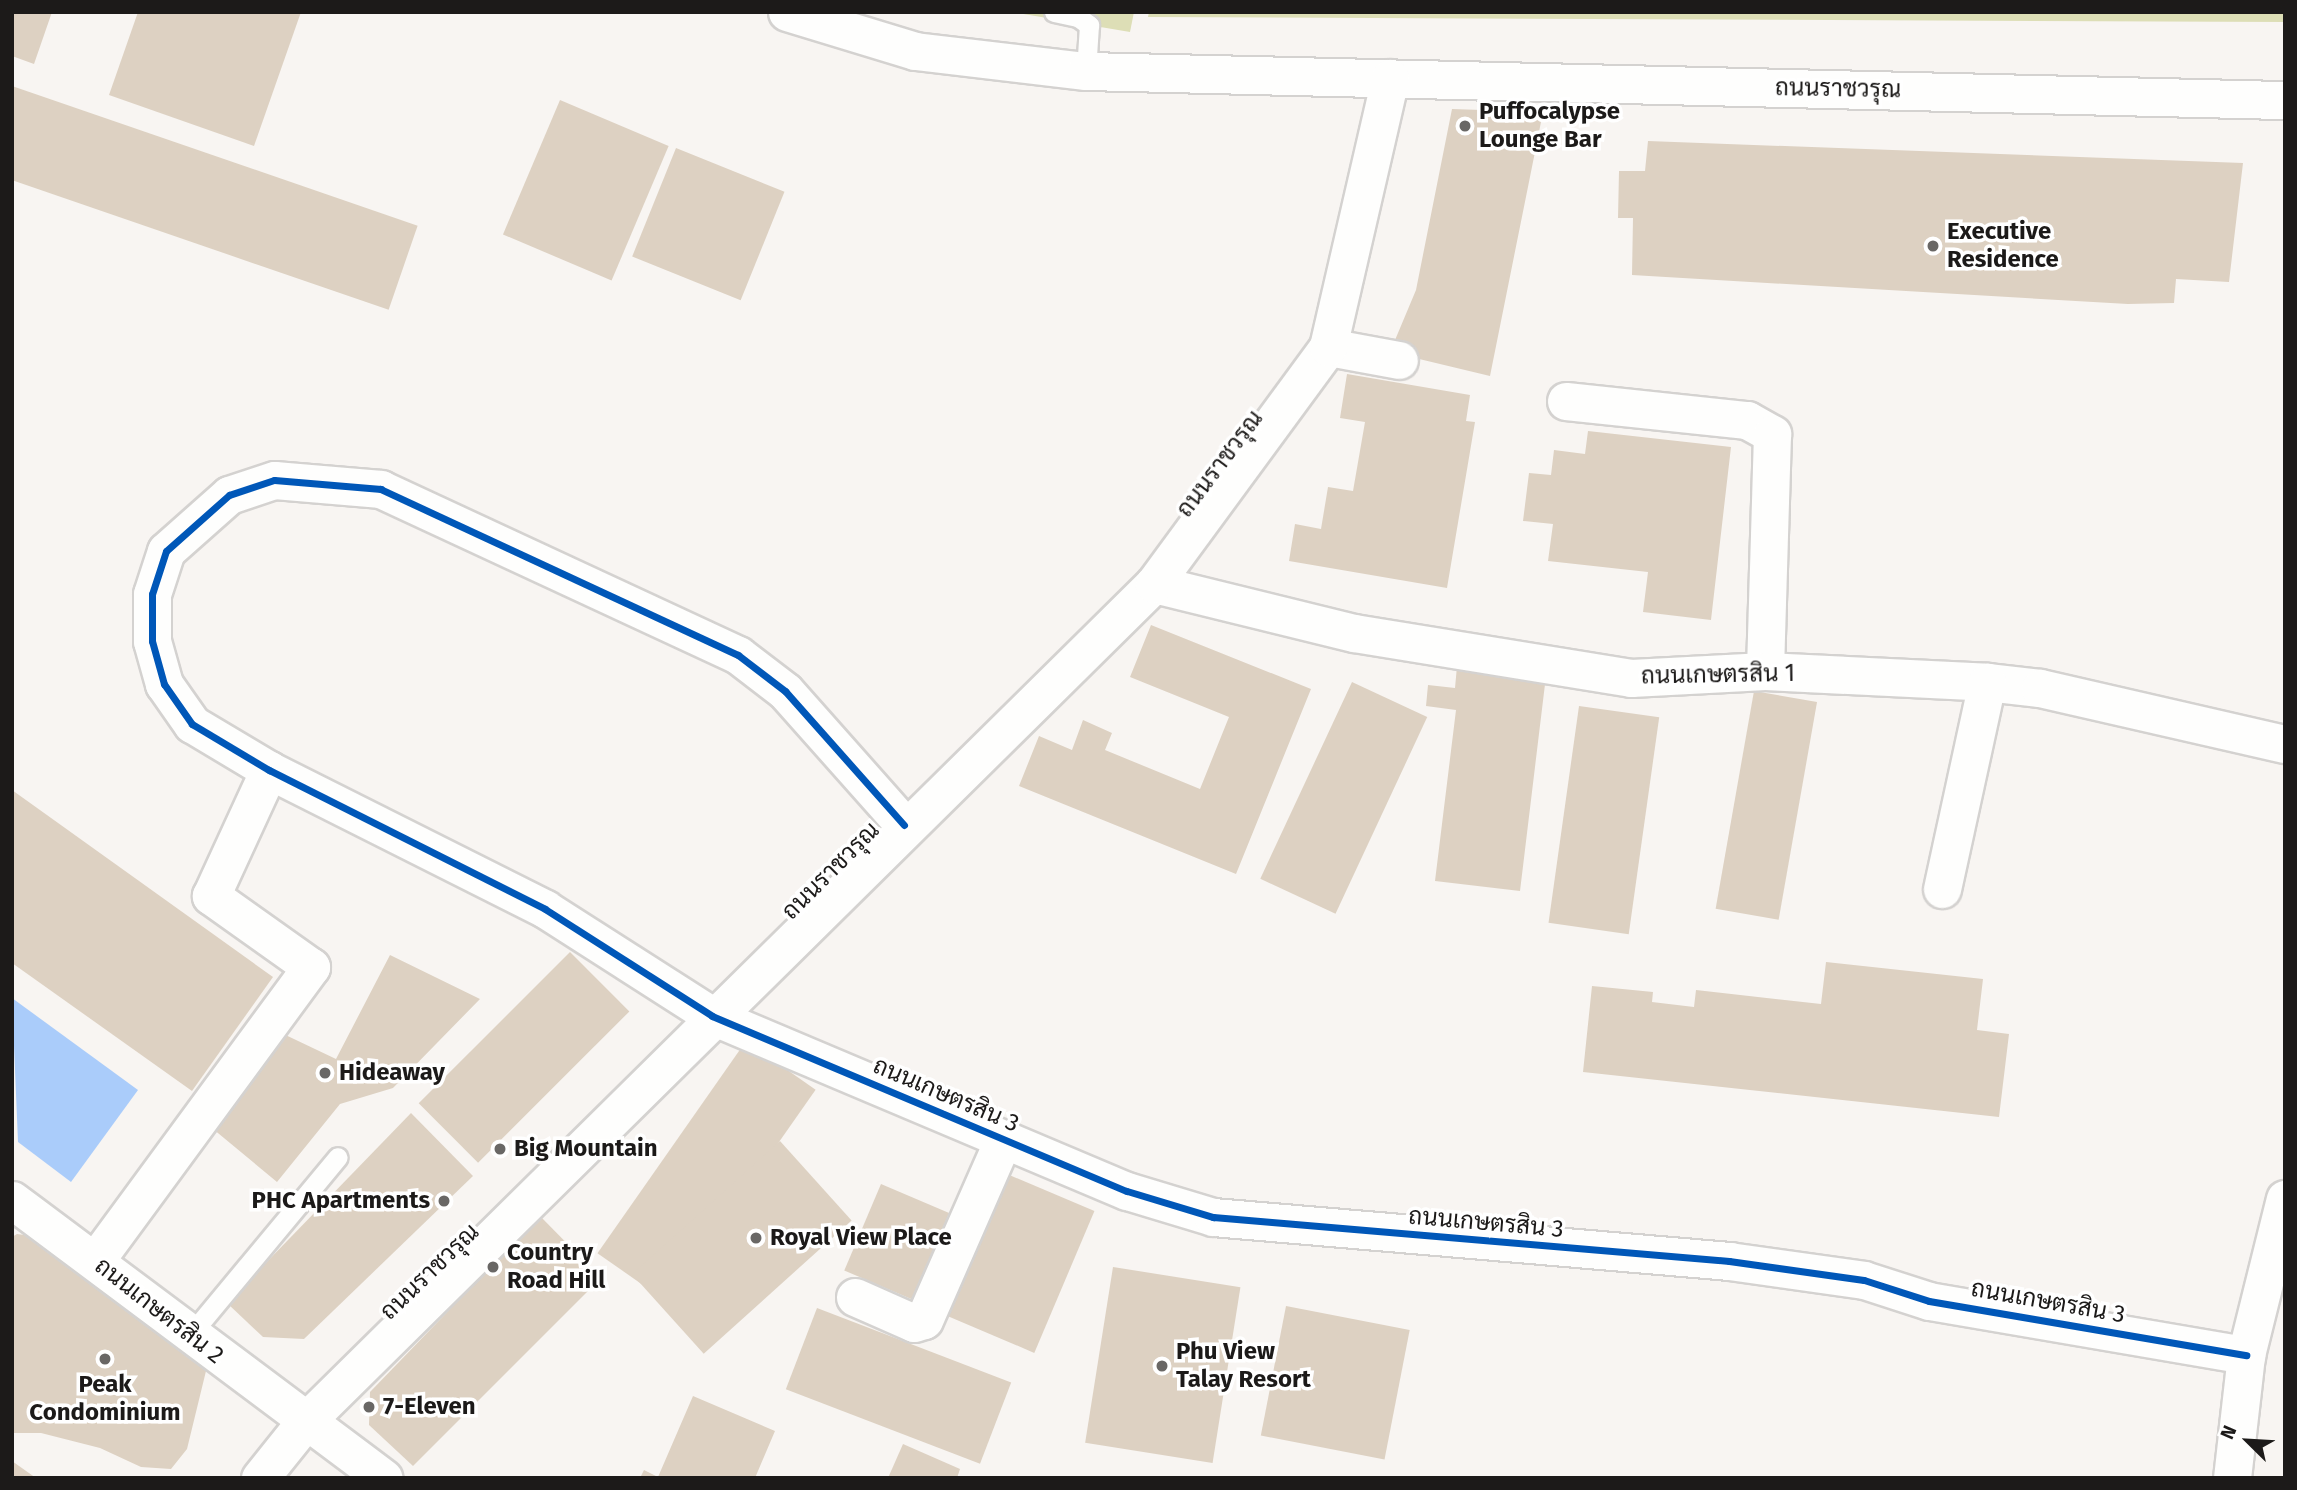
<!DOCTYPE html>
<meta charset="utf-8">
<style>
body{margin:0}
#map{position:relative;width:2297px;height:1490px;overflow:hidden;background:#f8f5f2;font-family:"Fira Sans",Sarabun,sans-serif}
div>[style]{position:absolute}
.green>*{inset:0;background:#dddeb6}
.water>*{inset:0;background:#aaccfa}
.building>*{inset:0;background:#ddd1c2;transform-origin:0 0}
.roads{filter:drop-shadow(2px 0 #d4d2d0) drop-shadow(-2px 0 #d4d2d0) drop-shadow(0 2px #d4d2d0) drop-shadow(0 -2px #d4d2d0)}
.lane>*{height:19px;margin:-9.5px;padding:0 9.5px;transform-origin:9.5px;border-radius:9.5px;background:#fefefd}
.street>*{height:37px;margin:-18.5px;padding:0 18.5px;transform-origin:18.5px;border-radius:18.5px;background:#fefefd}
.cycleway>*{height:7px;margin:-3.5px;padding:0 3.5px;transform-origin:3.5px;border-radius:3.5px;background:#0057b8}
.dots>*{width:19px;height:19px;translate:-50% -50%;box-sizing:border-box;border:4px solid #fff;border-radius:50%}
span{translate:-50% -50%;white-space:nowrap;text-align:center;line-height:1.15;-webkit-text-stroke:7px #fff;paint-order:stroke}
.street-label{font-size:24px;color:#1c1a19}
.poi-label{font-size:24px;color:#1c1a19;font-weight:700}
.left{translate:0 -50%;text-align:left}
.right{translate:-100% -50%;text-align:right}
.frame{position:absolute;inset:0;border:14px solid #1c1a19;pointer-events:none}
.north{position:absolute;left:2213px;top:1406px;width:70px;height:70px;-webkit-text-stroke:5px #fff;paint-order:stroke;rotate:294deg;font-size:19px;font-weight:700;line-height:28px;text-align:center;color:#1c1a19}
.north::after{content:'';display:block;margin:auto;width:24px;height:32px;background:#1c1a19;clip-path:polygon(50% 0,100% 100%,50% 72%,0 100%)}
</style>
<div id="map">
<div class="green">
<div style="clip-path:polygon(1011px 12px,1134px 12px,1130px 32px)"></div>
<div style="clip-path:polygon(1149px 12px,2285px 12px,2285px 22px,1148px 17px)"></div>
</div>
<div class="water">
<div style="clip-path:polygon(12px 998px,138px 1090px,71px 1182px,18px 1142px)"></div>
</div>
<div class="building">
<div style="clip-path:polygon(12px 12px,52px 12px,34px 64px,12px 56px)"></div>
<div style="clip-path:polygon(138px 12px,301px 12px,254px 146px,109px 95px)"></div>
<div style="left:12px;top:86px;width:429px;height:89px;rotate:19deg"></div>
<div style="left:560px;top:100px;width:118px;height:146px;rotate:23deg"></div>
<div style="clip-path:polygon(1452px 109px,1543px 112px,1490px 376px,1390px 352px,1416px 290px)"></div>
<div style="clip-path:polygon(1648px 141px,2243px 163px,2229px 282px,2176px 279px,2174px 303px,2128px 304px,1632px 275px,1633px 218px,1618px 218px,1619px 171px,1645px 171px)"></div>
<div style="left:676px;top:148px;width:117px;height:117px;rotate:22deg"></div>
<div style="clip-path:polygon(1347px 374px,1470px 395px,1466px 421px,1475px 422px,1447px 588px,1289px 561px,1295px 524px,1321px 529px,1328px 487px,1353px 491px,1365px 422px,1340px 418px)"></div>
<div style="clip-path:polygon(1588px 431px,1731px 447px,1711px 620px,1643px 612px,1648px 572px,1548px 561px,1553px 524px,1523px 521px,1529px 473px,1551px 475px,1554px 450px,1585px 454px)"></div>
<div style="clip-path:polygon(1151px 625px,1311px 689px,1236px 874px,1019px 786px,1039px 736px,1072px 750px,1083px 720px,1112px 733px,1105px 750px,1200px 789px,1229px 717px,1130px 677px)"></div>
<div style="clip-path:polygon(1457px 666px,1546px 676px,1520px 891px,1435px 881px,1456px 710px,1426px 706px,1428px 685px,1455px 688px)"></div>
<div style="left:1352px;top:682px;width:83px;height:217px;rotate:25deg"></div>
<div style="left:1754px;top:691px;width:64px;height:221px;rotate:10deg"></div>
<div style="left:1579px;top:706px;width:81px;height:219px;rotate:8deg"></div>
<div style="clip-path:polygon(12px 790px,273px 977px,192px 1091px,12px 963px)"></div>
<div style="left:570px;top:952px;width:84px;height:214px;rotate:45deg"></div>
<div style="clip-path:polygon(390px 955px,480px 999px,393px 1088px,340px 1104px,277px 1182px,207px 1124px,275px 1030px,336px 1059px)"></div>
<div style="clip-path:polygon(1826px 962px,1983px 979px,1977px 1030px,2009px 1034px,1999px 1117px,1583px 1072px,1592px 986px,1653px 992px,1652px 1002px,1694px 1007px,1696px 990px,1821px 1004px)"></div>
<div style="left:746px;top:1041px;width:85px;height:259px;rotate:35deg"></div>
<div style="clip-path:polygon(411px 1113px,473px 1176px,304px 1339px,263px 1337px,227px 1303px)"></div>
<div style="left:780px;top:1141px;width:107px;height:199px;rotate:48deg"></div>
<div style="left:1007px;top:1174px;width:95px;height:154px;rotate:23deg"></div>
<div style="left:881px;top:1184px;width:74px;height:94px;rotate:23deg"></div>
<div style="clip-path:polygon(540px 1216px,601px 1278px,413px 1466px,369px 1425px,370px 1392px)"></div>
<div style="clip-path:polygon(17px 1234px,40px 1237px,189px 1347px,206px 1371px,187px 1449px,171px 1469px,141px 1467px,100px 1448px,41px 1433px,12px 1433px,12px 1237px)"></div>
<div style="left:1113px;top:1267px;width:129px;height:178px;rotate:9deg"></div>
<div style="left:1286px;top:1306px;width:126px;height:132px;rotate:11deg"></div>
<div style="left:817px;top:1308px;width:208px;height:87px;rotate:21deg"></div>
<div style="clip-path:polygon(693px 1396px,775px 1431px,755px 1478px,640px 1478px,644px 1470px,658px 1477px)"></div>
<div style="clip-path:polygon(903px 1444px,960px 1469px,957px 1478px,888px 1478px)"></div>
<div style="clip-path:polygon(12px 1461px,36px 1478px,12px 1478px)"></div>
</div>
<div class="roads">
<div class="lane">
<div style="left:1054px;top:12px;width:25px;rotate:12deg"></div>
<div style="left:1078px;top:17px;width:14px;rotate:36deg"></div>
<div style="left:1089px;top:25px;width:46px;rotate:93.7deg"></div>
<div style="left:190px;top:1335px;width:231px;rotate:-50.3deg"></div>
</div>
<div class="street">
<div style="left:787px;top:12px;width:134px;rotate:16.9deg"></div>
<div style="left:915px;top:51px;width:172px;rotate:6.7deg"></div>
<div style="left:1086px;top:71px;width:1199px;rotate:1.39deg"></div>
<div style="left:1328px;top:347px;width:72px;rotate:10.4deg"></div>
<div style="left:1566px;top:401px;width:182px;rotate:6deg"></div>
<div style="left:1747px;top:420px;width:29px;rotate:29deg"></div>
<div style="left:1772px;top:434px;width:237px;rotate:91.7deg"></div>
<div style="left:1154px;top:584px;width:206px;rotate:13.8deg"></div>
<div style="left:1354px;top:633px;width:281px;rotate:9.2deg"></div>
<div style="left:1631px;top:678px;width:134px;rotate:-3deg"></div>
<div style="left:1765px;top:671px;width:222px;rotate:2.8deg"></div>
<div style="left:1987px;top:682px;width:53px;rotate:6.5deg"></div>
<div style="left:2040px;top:688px;width:251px;rotate:12.9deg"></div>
<div style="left:904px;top:825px;width:179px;rotate:-131.6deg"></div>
<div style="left:785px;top:691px;width:59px;rotate:-142.5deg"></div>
<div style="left:738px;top:655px;width:394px;rotate:-155.1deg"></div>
<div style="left:381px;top:489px;width:107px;rotate:-175.2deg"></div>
<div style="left:274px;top:480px;width:47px;rotate:161.6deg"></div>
<div style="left:229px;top:495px;width:84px;rotate:138.4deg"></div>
<div style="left:166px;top:551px;width:45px;rotate:108deg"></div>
<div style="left:152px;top:594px;width:47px;rotate:90deg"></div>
<div style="left:152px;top:641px;width:45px;rotate:74.4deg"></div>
<div style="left:164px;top:684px;width:49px;rotate:55deg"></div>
<div style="left:192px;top:724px;width:90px;rotate:30.9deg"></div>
<div style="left:269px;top:770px;width:309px;rotate:26.7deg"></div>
<div style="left:545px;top:909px;width:198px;rotate:32.6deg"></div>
<div style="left:712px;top:1016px;width:450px;rotate:22.9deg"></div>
<div style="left:1127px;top:1191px;width:90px;rotate:16.8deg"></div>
<div style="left:1213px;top:1217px;width:518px;rotate:4.87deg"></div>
<div style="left:1729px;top:1261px;width:136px;rotate:8deg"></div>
<div style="left:1864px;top:1280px;width:68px;rotate:17.9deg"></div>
<div style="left:1929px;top:1301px;width:322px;rotate:9.7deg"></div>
<div style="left:1942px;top:889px;width:212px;rotate:-77.7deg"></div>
<div style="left:12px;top:1200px;width:464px;rotate:36.8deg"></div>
<div style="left:95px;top:1261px;width:365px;rotate:-53.7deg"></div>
<div style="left:311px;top:967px;width:123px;rotate:-144.6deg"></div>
<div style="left:211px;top:896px;width:139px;rotate:-65.3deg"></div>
<div style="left:855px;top:1297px;width:64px;rotate:23.8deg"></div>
<div style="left:914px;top:1323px;width:10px;rotate:-17deg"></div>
<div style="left:924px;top:1320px;width:197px;rotate:-66.3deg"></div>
<div style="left:260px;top:1478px;width:70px;rotate:-51.3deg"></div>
<div style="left:304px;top:1423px;width:1194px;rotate:-44.63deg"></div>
<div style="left:1154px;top:584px;width:294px;rotate:-53.7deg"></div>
<div style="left:1328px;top:347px;width:276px;rotate:-77deg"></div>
<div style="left:2232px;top:1478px;width:124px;rotate:-83.5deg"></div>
<div style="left:2246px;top:1355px;width:161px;rotate:-76deg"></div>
</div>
</div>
<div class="cycleway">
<div style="left:904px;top:825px;width:179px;rotate:-131.6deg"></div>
<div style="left:785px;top:691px;width:59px;rotate:-142.5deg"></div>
<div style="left:738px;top:655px;width:394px;rotate:-155.1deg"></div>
<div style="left:381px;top:489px;width:107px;rotate:-175.2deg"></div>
<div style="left:274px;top:480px;width:47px;rotate:161.6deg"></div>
<div style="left:229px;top:495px;width:84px;rotate:138.4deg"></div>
<div style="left:166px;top:551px;width:45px;rotate:108deg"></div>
<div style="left:152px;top:594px;width:47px;rotate:90deg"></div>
<div style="left:152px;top:641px;width:45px;rotate:74.4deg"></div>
<div style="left:164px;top:684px;width:49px;rotate:55deg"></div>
<div style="left:192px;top:724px;width:90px;rotate:30.9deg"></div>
<div style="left:269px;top:770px;width:309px;rotate:26.7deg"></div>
<div style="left:545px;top:909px;width:198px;rotate:32.6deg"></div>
<div style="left:712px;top:1016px;width:450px;rotate:22.9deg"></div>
<div style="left:1127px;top:1191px;width:90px;rotate:16.8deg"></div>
<div style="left:1213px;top:1217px;width:518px;rotate:4.87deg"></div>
<div style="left:1729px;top:1261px;width:136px;rotate:8deg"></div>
<div style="left:1864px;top:1280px;width:68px;rotate:17.9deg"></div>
<div style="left:1929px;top:1301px;width:322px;rotate:9.7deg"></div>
</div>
<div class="dots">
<div style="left:1465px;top:126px;background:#696765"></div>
<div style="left:1933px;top:246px;background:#696765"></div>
<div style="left:325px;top:1073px;background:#696765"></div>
<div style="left:500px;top:1149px;background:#696765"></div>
<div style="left:444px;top:1201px;background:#696765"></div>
<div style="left:756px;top:1238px;background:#696765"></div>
<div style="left:493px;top:1267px;background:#696765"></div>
<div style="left:105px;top:1359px;background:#696765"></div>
<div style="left:1162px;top:1366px;background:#696765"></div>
<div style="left:369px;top:1407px;background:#696765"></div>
</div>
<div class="street-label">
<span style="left:1838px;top:89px;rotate:1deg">ถนนราชวรุณ</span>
<span style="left:1220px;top:464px;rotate:-53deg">ถนนราชวรุณ</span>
<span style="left:1718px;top:675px;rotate:-1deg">ถนนเกษตรสิน 1</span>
<span style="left:831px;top:871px;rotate:-45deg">ถนนราชวรุณ</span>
<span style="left:946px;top:1095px;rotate:23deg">ถนนเกษตรสิน 3</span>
<span style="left:1486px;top:1223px;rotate:5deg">ถนนเกษตรสิน 3</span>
<span style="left:430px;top:1272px;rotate:-44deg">ถนนราชวรุณ</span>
<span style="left:2048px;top:1302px;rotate:10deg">ถนนเกษตรสิน 3</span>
<span style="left:159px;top:1311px;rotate:38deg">ถนนเกษตรสิน 2</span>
</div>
<div class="poi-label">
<span class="left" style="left:1479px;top:126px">Puffocalypse<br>Lounge Bar</span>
<span class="left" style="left:1947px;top:246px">Executive<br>Residence</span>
<span class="left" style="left:339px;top:1073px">Hideaway</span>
<span class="left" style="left:514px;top:1149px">Big Mountain</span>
<span class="right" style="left:430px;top:1201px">PHC Apartments</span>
<span class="left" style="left:770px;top:1238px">Royal View Place</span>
<span class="left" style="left:507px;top:1267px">Country<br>Road Hill</span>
<span class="left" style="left:1176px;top:1366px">Phu View<br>Talay Resort</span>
<span style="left:105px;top:1399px">Peak<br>Condominium</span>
<span class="left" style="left:383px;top:1407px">7-Eleven</span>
</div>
<div class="frame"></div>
<div class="north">N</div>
</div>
